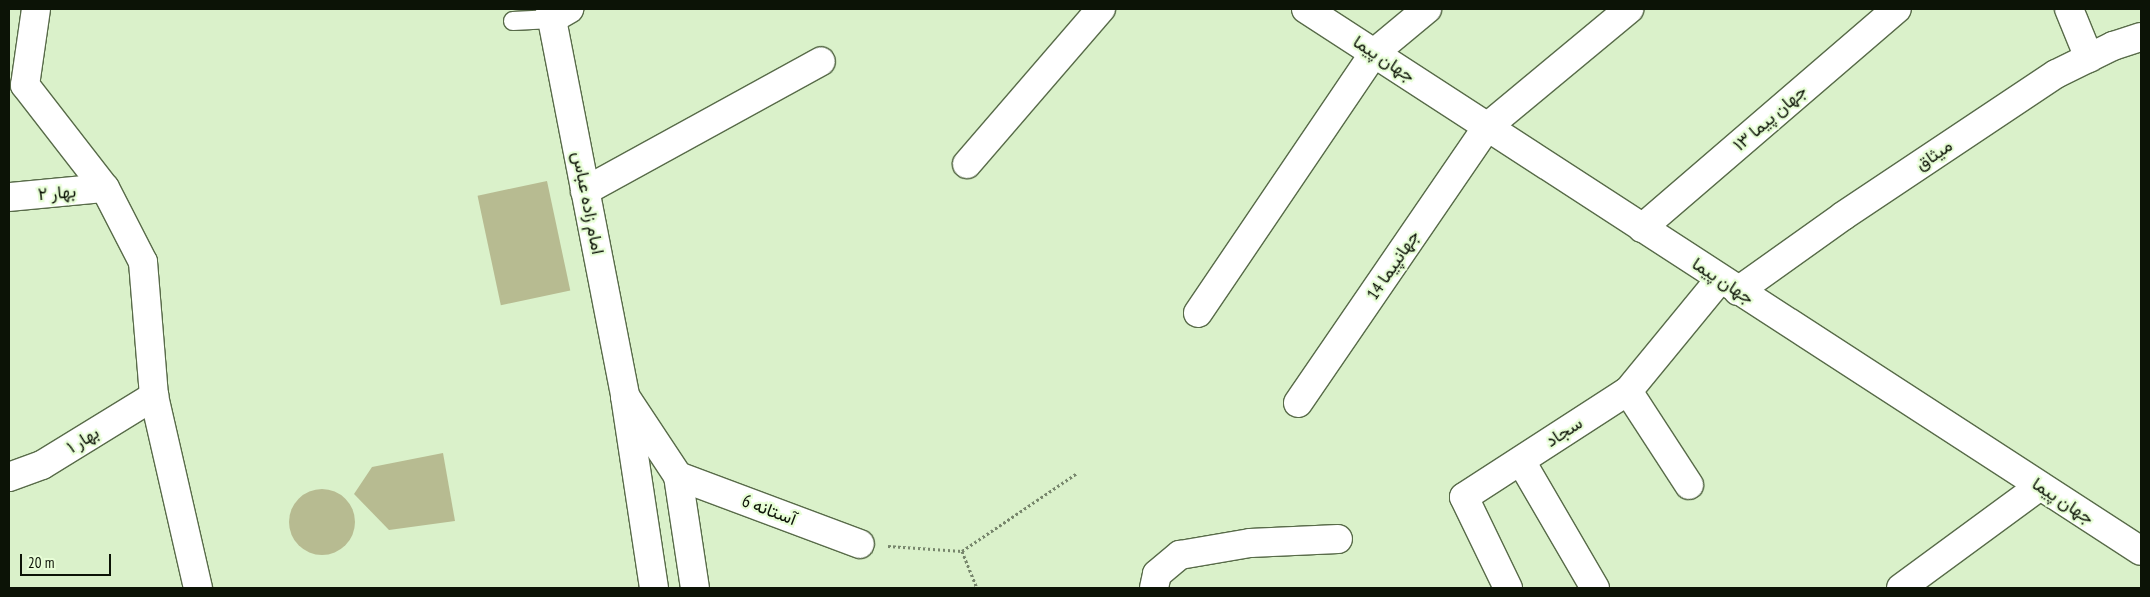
<!DOCTYPE html>
<meta charset="utf-8">
<style>
body{margin:0}
#map{position:relative;width:2150px;height:597px;overflow:hidden;background:#daf1ca;font-family:"PT Sans Narrow",Vazirmatn,sans-serif}
div>[style]{position:absolute}
.building>*{inset:0;background:#b7bb91;transform-origin:0 0}
.round{border-radius:50%}
.path>*{height:3px;margin-top:-1.5px;transform-origin:0;background:repeating-linear-gradient(90deg,#77866c 0 2.5px,transparent 0 5px)}
.roads{filter:drop-shadow(1px 0 #586b49) drop-shadow(-1px 0 #586b49) drop-shadow(0 1px #586b49) drop-shadow(0 -1px #586b49)}
.service>*{height:18px;margin:-9px;padding:0 9px;transform-origin:9px;border-radius:9px;background:#fff}
.minor>*{height:28px;margin:-14px;padding:0 14px;transform-origin:14px;border-radius:14px;background:#fff}
.tertiary>*{height:28px;margin:-14px;padding:0 14px;transform-origin:14px;border-radius:14px;background:#fff}
span{translate:-50% -50%;white-space:nowrap;text-align:center;line-height:1.15;-webkit-text-stroke:4.5px #e8fed7;paint-order:stroke}
.street-label{font-size:18px;color:#0c1306}
.frame{position:absolute;inset:0;border:10px solid #0c1306;pointer-events:none}
.scale{position:absolute;left:20px;top:554px;width:91px;height:22px;box-sizing:border-box;border:2px solid #0c1306;border-top:0;padding-left:6px;font-size:15px;line-height:18px;white-space:nowrap;color:#0c1306;-webkit-text-stroke:4px #e8fed7;paint-order:stroke}
</style>
<div id="map">
<div class="building">
<div style="left:547px;top:181px;width:112px;height:71px;rotate:78deg"></div>
<div style="clip-path:polygon(443px 453px,455px 521px,389px 530px,354px 494px,372px 467px)"></div>
<div class="round" style="left:289px;top:489px;width:66px;height:66px"></div>
</div>
<div class="path">
<div style="left:888px;top:546px;width:74px;rotate:3.9deg"></div>
<div style="left:962px;top:551px;width:139px;rotate:-34.1deg"></div>
<div style="left:962px;top:551px;width:40px;rotate:68deg"></div>
</div>
<div class="roads">
<div class="service">
<div style="left:513px;top:21px;width:39px;rotate:-3deg"></div>
</div>
<div class="minor">
<div style="left:36px;top:9px;width:77px;rotate:98.2deg"></div>
<div style="left:25px;top:85px;width:130px;rotate:52.2deg"></div>
<div style="left:105px;top:188px;width:83px;rotate:62.8deg"></div>
<div style="left:143px;top:262px;width:134px;rotate:85.3deg"></div>
<div style="left:154px;top:396px;width:197px;rotate:77.1deg"></div>
<div style="left:2069px;top:9px;width:53px;rotate:67.8deg"></div>
<div style="left:552px;top:19px;width:20px;rotate:-30deg"></div>
<div style="left:967px;top:164px;width:205px;rotate:-49.2deg"></div>
<div style="left:585px;top:191px;width:269px;rotate:-28.8deg"></div>
<div style="left:9px;top:197px;width:96px;rotate:-5.4deg"></div>
<div style="left:1642px;top:228px;width:336px;rotate:-40.7deg"></div>
<div style="left:1738px;top:291px;width:129px;rotate:-35.5deg"></div>
<div style="left:1843px;top:216px;width:256px;rotate:-33.7deg"></div>
<div style="left:2056px;top:74px;width:64px;rotate:-26.2deg"></div>
<div style="left:2113px;top:46px;width:29px;rotate:-18deg"></div>
<div style="left:1198px;top:313px;width:314px;rotate:-55.9deg"></div>
<div style="left:1374px;top:53px;width:69px;rotate:-39.7deg"></div>
<div style="left:1628px;top:391px;width:112px;rotate:57deg"></div>
<div style="left:1298px;top:403px;width:335px;rotate:-55.6deg"></div>
<div style="left:1487px;top:127px;width:185px;rotate:-39.7deg"></div>
<div style="left:1521px;top:461px;width:147px;rotate:59.8deg"></div>
<div style="left:678px;top:476px;width:194px;rotate:20.5deg"></div>
<div style="left:9px;top:477px;width:35px;rotate:-20deg"></div>
<div style="left:42px;top:465px;width:132px;rotate:-31.6deg"></div>
<div style="left:1154px;top:588px;width:14px;rotate:-78deg"></div>
<div style="left:1157px;top:574px;width:30px;rotate:-40deg"></div>
<div style="left:1180px;top:555px;width:71px;rotate:-9.7deg"></div>
<div style="left:1250px;top:543px;width:88px;rotate:-2.6deg"></div>
<div style="left:1508px;top:588px;width:101px;rotate:-115.8deg"></div>
<div style="left:1464px;top:497px;width:195px;rotate:-32.9deg"></div>
<div style="left:1628px;top:391px;width:145px;rotate:-50.6deg"></div>
<div style="left:1901px;top:588px;width:172px;rotate:-36.3deg"></div>
</div>
<div class="tertiary">
<div style="left:550px;top:9px;width:394px;rotate:79deg"></div>
<div style="left:1306px;top:9px;width:995px;rotate:32.99deg"></div>
<div style="left:654px;top:588px;width:194px;rotate:-98.6deg"></div>
<div style="left:625px;top:396px;width:96px;rotate:56.5deg"></div>
<div style="left:678px;top:476px;width:113px;rotate:81.4deg"></div>
</div>
</div>
<div class="street-label">
<span style="left:1384px;top:59px;rotate:33deg">جهان پیما</span>
<span style="left:1770px;top:118px;rotate:-41deg">جهان پیما ۱۳</span>
<span style="left:1934px;top:155px;rotate:-34deg">ميثاق</span>
<span style="left:57px;top:193px;rotate:-5deg">بهار ۲</span>
<span style="left:588px;top:203px;rotate:79deg">امام زاده عباس</span>
<span style="left:1393px;top:265px;rotate:-56deg">جهانپیما 14</span>
<span style="left:1723px;top:281px;rotate:33deg">جهان پیما</span>
<span style="left:1564px;top:432px;rotate:-33deg">سجاد</span>
<span style="left:83px;top:440px;rotate:-32deg">بهار ۱</span>
<span style="left:2063px;top:501px;rotate:33deg">جهان پیما</span>
<span style="left:769px;top:510px;rotate:21deg">آستانه 6</span>
</div>
<div class="frame"></div>
<div class="scale">20 m</div>
</div>
